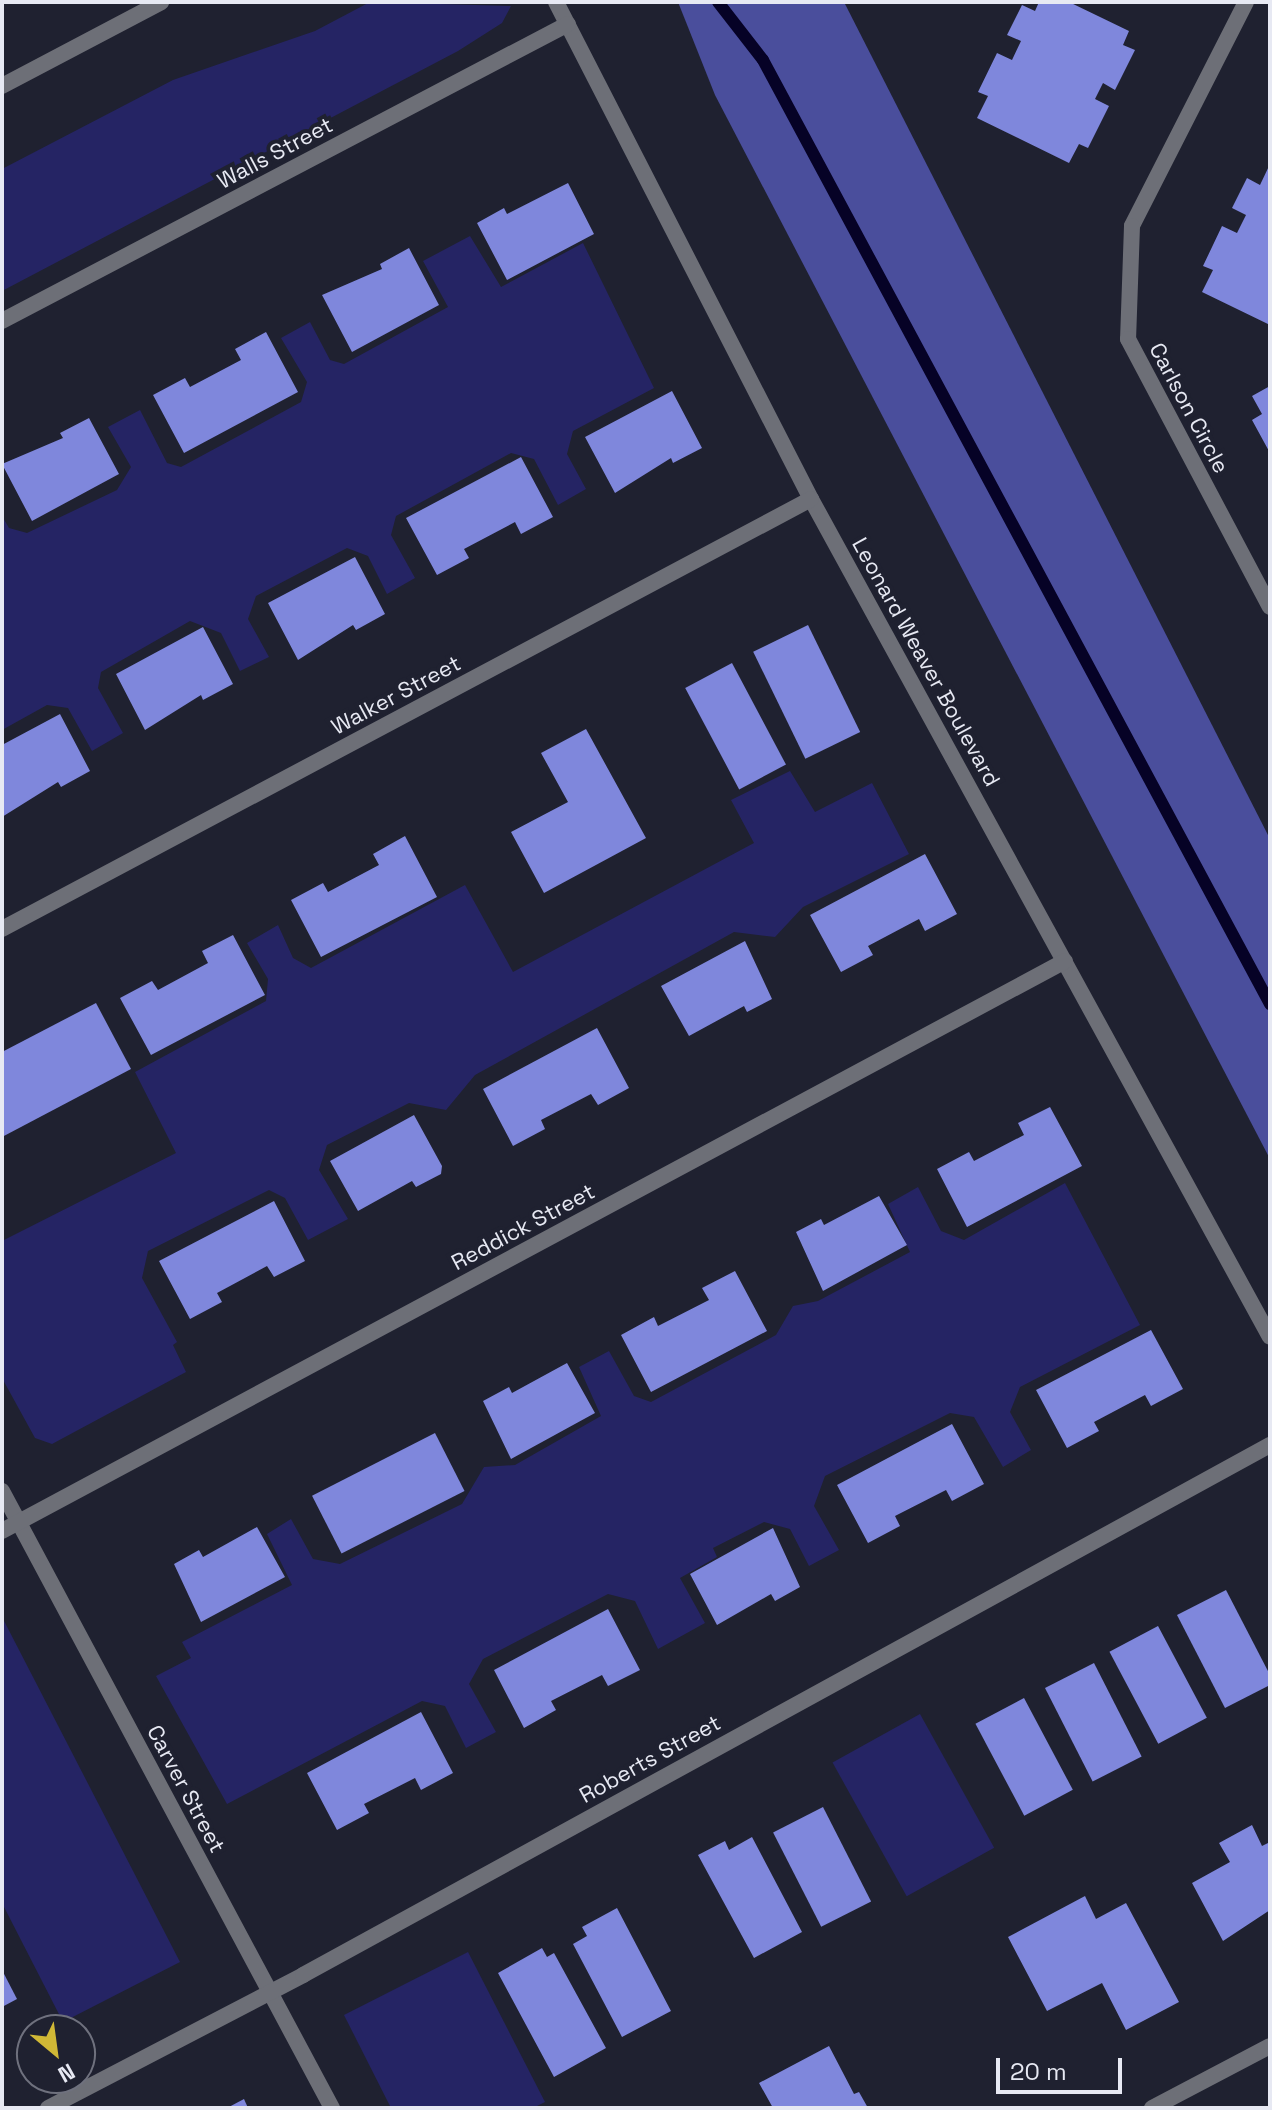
<!DOCTYPE html>
<style>
body{margin:0}
#map{position:relative;width:1272px;height:2110px;overflow:hidden;background:#1f2130;font-family:"Space Grotesk",sans-serif}
div>[style]{position:absolute}
.green>*{inset:0;background:#252464;transform-origin:0 0}
.forest>*{inset:0;background:#4a4e9c}
.stream>*{height:12px;margin:-6px;padding:0 6px;transform-origin:6px;border-radius:6px;background:#060226}
.building>*{inset:0;background:#7f87dc;transform-origin:0 0}
.minor>*{height:16px;margin:-8px;padding:0 8px;transform-origin:8px;border-radius:8px;background:#6d6f77}
.tertiary>*{height:16px;margin:-8px;padding:0 8px;transform-origin:8px;border-radius:8px;background:#6d6f77}
span{translate:-50% -50%;white-space:nowrap;text-align:center;line-height:1.15;-webkit-text-stroke:8px #1f2130;paint-order:stroke}
.street-label{font-size:22px;color:#e7e9f3}
.frame{position:absolute;inset:0;border:4px solid #e7e9f3;pointer-events:none}
.north{position:absolute;left:16px;top:2014px;width:80px;height:80px;box-sizing:border-box;background:#1f2130;border:2px solid #6f717e;border-radius:50%;rotate:151deg;font-size:22px;font-weight:700;line-height:32px;text-align:center;color:#e7e9f3}
.north::after{content:'';display:block;margin:auto;width:28px;height:36px;background:#d0b836;clip-path:polygon(50% 0,100% 100%,50% 72%,0 100%)}
.scale{position:absolute;left:996px;top:2058px;width:126px;height:36px;box-sizing:border-box;border:4px solid #e7e9f3;border-top:0;padding-left:10px;font-size:24px;line-height:28px;white-space:nowrap;color:#e7e9f3;-webkit-text-stroke:6px #1f2130;paint-order:stroke}
</style>
<div id="map">
<div class="green">
<div style="clip-path:polygon(370px 2px,511px 6px,502px 23px,458px 51px,2px 291px,2px 169px,173px 80px,315px 31px)"></div>
<div style="clip-path:polygon(470px 236px,501px 287px,583px 243px,654px 388px,573px 431px,567px 454px,586px 489px,558px 505px,534px 459px,511px 453px,396px 516px,391px 535px,415px 578px,387px 594px,368px 556px,347px 548px,256px 596px,248px 619px,269px 657px,240px 671px,221px 633px,190px 621px,101px 672px,98px 688px,123px 733px,92px 751px,68px 708px,47px 705px,2px 730px,2px 516px,9px 528px,27px 533px,117px 490px,131px 467px,108px 427px,140px 410px,167px 463px,181px 467px,301px 402px,307px 382px,281px 338px,310px 322px,330px 360px,344px 364px,448px 307px,423px 261px)"></div>
<div style="clip-path:polygon(790px 771px,815px 812px,872px 783px,909px 854px,803px 907px,775px 937px,734px 932px,475px 1075px,446px 1110px,409px 1103px,327px 1145px,319px 1170px,348px 1219px,308px 1240px,285px 1198px,269px 1190px,148px 1251px,142px 1278px,177px 1342px,173px 1345px,186px 1372px,52px 1444px,35px 1438px,2px 1378px,2px 1241px,176px 1153px,135px 1072px,266px 1001px,268px 979px,247px 943px,278px 925px,293px 958px,311px 968px,465px 885px,513px 972px,754px 843px,731px 800px)"></div>
<div style="clip-path:polygon(1065px 1183px,1140px 1325px,1020px 1387px,1010px 1412px,1031px 1450px,1003px 1467px,974px 1417px,950px 1413px,825px 1476px,814px 1506px,839px 1550px,809px 1566px,790px 1529px,764px 1522px,713px 1548px,717px 1557px,680px 1578px,705px 1623px,658px 1649px,635px 1601px,608px 1594px,483px 1659px,469px 1684px,496px 1732px,466px 1748px,445px 1706px,422px 1701px,227px 1804px,156px 1676px,191px 1658px,182px 1642px,292px 1585px,267px 1534px,291px 1519px,313px 1559px,340px 1564px,462px 1504px,484px 1467px,515px 1465px,601px 1416px,579px 1367px,609px 1351px,634px 1396px,651px 1402px,776px 1335px,793px 1306px,818px 1301px,910px 1252px,888px 1204px,918px 1187px,941px 1231px,964px 1240px)"></div>
<div style="clip-path:polygon(2px 1617px,180px 1962px,63px 2022px,2px 1903px)"></div>
<div style="left:920px;top:1714px;width:153px;height:100px;rotate:61deg"></div>
<div style="clip-path:polygon(468px 1952px,545px 2102px,533px 2108px,391px 2108px,344px 2015px)"></div>
</div>
<div class="forest">
<div style="clip-path:polygon(678px 2px,844px 2px,1270px 839px,1270px 1159px,715px 95px)"></div>
</div>
<div class="stream">
<div style="left:718px;top:2px;width:73px;rotate:52.2deg"></div>
<div style="left:763px;top:60px;width:1072px;rotate:61.76deg"></div>
</div>
<div class="building">
<div style="clip-path:polygon(1039px 2px,1069px 2px,1129px 31px,1123px 45px,1135px 50px,1115px 90px,1103px 83px,1095px 99px,1109px 106px,1088px 148px,1079px 144px,1069px 163px,977px 118px,988px 96px,978px 92px,997px 53px,1012px 60px,1021px 41px,1007px 35px,1022px 5px,1035px 11px)"></div>
<div style="clip-path:polygon(1270px 164px,1270px 325px,1202px 292px,1213px 270px,1203px 266px,1222px 226px,1237px 233px,1246px 215px,1232px 208px,1247px 178px,1260px 185px)"></div>
<div style="clip-path:polygon(568px 183px,594px 234px,507px 280px,477px 223px,504px 208px,507px 214px)"></div>
<div style="clip-path:polygon(409px 248px,439px 305px,352px 352px,322px 295px,382px 269px,380px 264px)"></div>
<div style="clip-path:polygon(266px 332px,298px 392px,184px 453px,153px 395px,185px 378px,190px 387px,241px 360px,235px 349px)"></div>
<div style="clip-path:polygon(1270px 386px,1270px 453px,1252px 420px,1262px 414px,1252px 396px)"></div>
<div style="clip-path:polygon(672px 391px,702px 448px,673px 463px,671px 458px,615px 493px,585px 437px)"></div>
<div style="clip-path:polygon(89px 418px,119px 474px,32px 521px,2px 464px,63px 438px,60px 433px)"></div>
<div style="clip-path:polygon(521px 457px,553px 517px,521px 534px,515px 522px,464px 549px,469px 558px,437px 575px,406px 518px)"></div>
<div style="clip-path:polygon(355px 557px,385px 614px,356px 630px,353px 625px,298px 660px,268px 603px)"></div>
<div style="left:808px;top:625px;width:119px;height:61px;rotate:64deg"></div>
<div style="clip-path:polygon(203px 627px,233px 684px,203px 700px,201px 695px,145px 730px,116px 674px)"></div>
<div style="left:732px;top:663px;width:115px;height:53px;rotate:62deg"></div>
<div style="clip-path:polygon(60px 714px,90px 771px,61px 787px,58px 782px,2px 817px,2px 745px)"></div>
<div style="clip-path:polygon(586px 729px,646px 838px,544px 893px,511px 832px,568px 802px,541px 753px)"></div>
<div style="clip-path:polygon(405px 836px,437px 897px,321px 957px,291px 900px,323px 883px,328px 892px,379px 865px,373px 854px)"></div>
<div style="clip-path:polygon(925px 854px,957px 914px,925px 931px,919px 919px,868px 946px,873px 955px,841px 972px,810px 915px)"></div>
<div style="clip-path:polygon(233px 935px,265px 995px,151px 1055px,120px 998px,152px 981px,158px 990px,208px 963px,202px 951px)"></div>
<div style="clip-path:polygon(745px 941px,772px 999px,747px 1012px,744px 1006px,689px 1036px,661px 986px)"></div>
<div style="clip-path:polygon(96px 1003px,131px 1069px,2px 1137px,2px 1052px)"></div>
<div style="clip-path:polygon(597px 1028px,629px 1088px,598px 1105px,591px 1094px,541px 1120px,545px 1129px,513px 1146px,483px 1089px)"></div>
<div style="clip-path:polygon(1050px 1107px,1082px 1166px,967px 1227px,937px 1169px,969px 1152px,974px 1161px,1024px 1135px,1018px 1123px)"></div>
<div style="clip-path:polygon(414px 1115px,442px 1166px,441px 1174px,416px 1187px,412px 1181px,358px 1211px,330px 1161px)"></div>
<div style="clip-path:polygon(879px 1196px,907px 1245px,823px 1291px,796px 1232px,821px 1219px,824px 1225px)"></div>
<div style="clip-path:polygon(274px 1201px,305px 1261px,274px 1277px,267px 1266px,217px 1293px,222px 1302px,190px 1319px,159px 1261px)"></div>
<div style="clip-path:polygon(735px 1271px,767px 1331px,651px 1392px,621px 1335px,654px 1317px,658px 1326px,709px 1300px,702px 1288px)"></div>
<div style="clip-path:polygon(1151px 1330px,1183px 1389px,1151px 1406px,1145px 1395px,1094px 1422px,1099px 1431px,1067px 1448px,1036px 1390px)"></div>
<div style="clip-path:polygon(567px 1363px,595px 1413px,511px 1459px,483px 1401px,509px 1387px,512px 1393px)"></div>
<div style="clip-path:polygon(952px 1424px,984px 1484px,952px 1501px,946px 1490px,895px 1516px,900px 1526px,868px 1543px,837px 1485px)"></div>
<div style="left:435px;top:1433px;width:65px;height:138px;rotate:63deg"></div>
<div style="clip-path:polygon(257px 1527px,285px 1577px,201px 1622px,174px 1564px,199px 1550px,203px 1557px)"></div>
<div style="clip-path:polygon(773px 1528px,800px 1587px,775px 1601px,771px 1594px,717px 1625px,690px 1574px)"></div>
<div style="clip-path:polygon(1226px 1590px,1270px 1675px,1270px 1685px,1225px 1708px,1177px 1615px)"></div>
<div style="clip-path:polygon(608px 1609px,640px 1670px,608px 1686px,602px 1675px,551px 1701px,556px 1710px,524px 1728px,494px 1670px)"></div>
<div style="left:1158px;top:1626px;width:104px;height:55px;rotate:62deg"></div>
<div style="left:1094px;top:1663px;width:105px;height:55px;rotate:63deg"></div>
<div style="left:1024px;top:1698px;width:104px;height:55px;rotate:62deg"></div>
<div style="clip-path:polygon(421px 1712px,453px 1773px,421px 1790px,415px 1778px,364px 1804px,369px 1813px,337px 1830px,307px 1773px)"></div>
<div style="left:823px;top:1807px;width:106px;height:56px;rotate:63deg"></div>
<div style="clip-path:polygon(1252px 1825px,1262px 1846px,1270px 1842px,1270px 1910px,1223px 1941px,1192px 1883px,1230px 1862px,1219px 1843px)"></div>
<div style="clip-path:polygon(752px 1837px,802px 1932px,754px 1958px,698px 1855px,725px 1841px,729px 1850px)"></div>
<div style="clip-path:polygon(1085px 1896px,1096px 1919px,1126px 1903px,1179px 2002px,1126px 2030px,1102px 1983px,1047px 2011px,1008px 1937px)"></div>
<div style="clip-path:polygon(617px 1908px,671px 2011px,622px 2037px,573px 1944px,587px 1936px,582px 1927px)"></div>
<div style="clip-path:polygon(542px 1948px,547px 1957px,554px 1953px,606px 2048px,554px 2077px,498px 1973px)"></div>
<div style="clip-path:polygon(2px 1970px,17px 1999px,2px 2007px)"></div>
<div style="clip-path:polygon(829px 2046px,854px 2094px,859px 2092px,868px 2108px,773px 2108px,759px 2083px)"></div>
<div style="clip-path:polygon(244px 2099px,248px 2108px,227px 2108px)"></div>
</div>
<div class="minor">
<div style="left:556px;top:2px;width:559px;rotate:62.84deg"></div>
<div style="left:811px;top:499px;width:955px;rotate:61.29deg"></div>
<div style="left:1246px;top:2px;width:251px;rotate:117deg"></div>
<div style="left:1132px;top:226px;width:113px;rotate:92deg"></div>
<div style="left:1128px;top:339px;width:303px;rotate:62.1deg"></div>
<div style="left:2px;top:321px;width:639px;rotate:-27.69deg"></div>
<div style="left:2px;top:929px;width:916px;rotate:-27.99deg"></div>
<div style="left:2px;top:1491px;width:700px;rotate:61.86deg"></div>
<div style="left:2px;top:1531px;width:1206px;rotate:-28.2deg"></div>
<div style="left:48px;top:2108px;width:288px;rotate:-27.5deg"></div>
<div style="left:303px;top:1975px;width:1103px;rotate:-28.73deg"></div>
<div style="left:1152px;top:2108px;width:133px;rotate:-27.7deg"></div>
</div>
<div class="tertiary">
<div style="left:2px;top:86px;width:180px;rotate:-27.8deg"></div>
</div>
<div class="street-label">
<span style="left:275px;top:153px;rotate:-28deg">Walls Street</span>
<span style="left:1189px;top:408px;rotate:62deg">Carlson Circle</span>
<span style="left:926px;top:662px;rotate:61deg">Leonard Weaver Boulevard</span>
<span style="left:396px;top:695px;rotate:-28deg">Walker Street</span>
<span style="left:523px;top:1227px;rotate:-28deg">Reddick Street</span>
<span style="left:650px;top:1759px;rotate:-29deg">Roberts Street</span>
<span style="left:186px;top:1789px;rotate:62deg">Carver Street</span>
</div>
<div class="frame"></div>
<div class="north">N</div>
<div class="scale">20 m</div>
</div>
